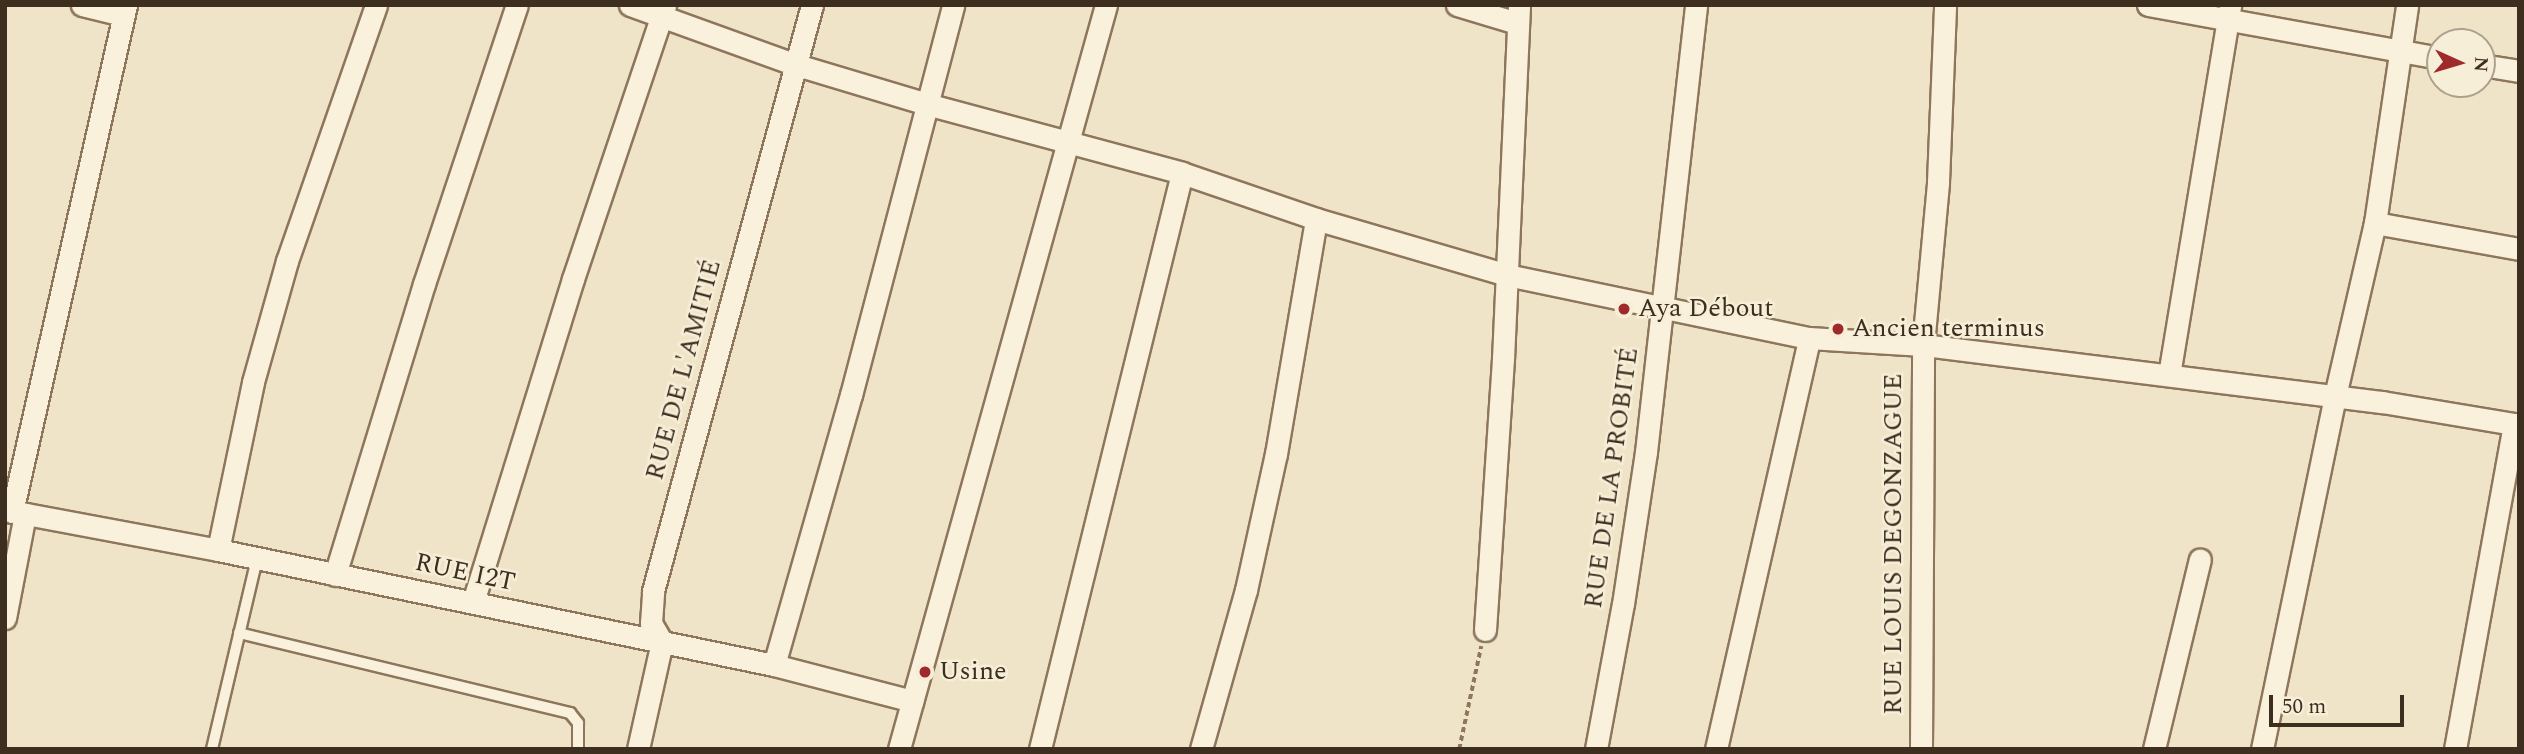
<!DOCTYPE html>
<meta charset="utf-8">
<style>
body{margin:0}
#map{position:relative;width:2524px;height:754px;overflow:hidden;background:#f0e4c8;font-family:Spectral,serif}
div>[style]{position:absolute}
.path>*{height:3.5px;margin-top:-1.75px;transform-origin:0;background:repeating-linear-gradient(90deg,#8d765c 0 5px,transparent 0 8.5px)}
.roads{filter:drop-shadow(2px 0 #8d765c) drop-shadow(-2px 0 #8d765c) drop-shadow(0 2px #8d765c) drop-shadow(0 -2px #8d765c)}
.service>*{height:10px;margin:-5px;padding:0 5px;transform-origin:5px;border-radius:5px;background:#faf1dc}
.minor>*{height:21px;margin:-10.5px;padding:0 10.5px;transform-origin:10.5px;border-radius:10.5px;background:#faf1dc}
.dots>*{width:19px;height:19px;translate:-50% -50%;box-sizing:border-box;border:4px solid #f7eed8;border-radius:50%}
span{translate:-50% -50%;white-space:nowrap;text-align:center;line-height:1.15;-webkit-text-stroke:5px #f7eed8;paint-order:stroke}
.poi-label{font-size:26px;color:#3d2e20}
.left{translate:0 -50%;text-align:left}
.street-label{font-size:26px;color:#3d2e20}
.frame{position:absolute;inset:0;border:7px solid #3d2e20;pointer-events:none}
.north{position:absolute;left:2426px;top:28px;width:70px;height:70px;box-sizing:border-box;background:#f7eed8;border:2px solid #ada18e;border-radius:50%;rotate:94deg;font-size:19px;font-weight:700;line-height:28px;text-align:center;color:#3d2e20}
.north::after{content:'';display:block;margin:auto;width:24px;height:32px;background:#9e2a2b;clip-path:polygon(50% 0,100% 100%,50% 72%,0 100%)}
.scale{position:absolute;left:2269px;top:695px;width:135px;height:32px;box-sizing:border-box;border:4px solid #3d2e20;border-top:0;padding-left:9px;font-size:21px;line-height:24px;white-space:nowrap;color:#3d2e20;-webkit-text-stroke:5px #f7eed8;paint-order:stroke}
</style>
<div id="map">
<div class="path">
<div style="left:1459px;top:749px;width:105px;rotate:-77.9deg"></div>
</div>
<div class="roads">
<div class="service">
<div style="left:239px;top:633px;width:341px;rotate:13.6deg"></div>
<div style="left:570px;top:713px;width:13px;rotate:51deg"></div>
<div style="left:578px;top:723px;width:26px;rotate:90deg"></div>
<div style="left:212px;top:749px;width:196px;rotate:-76.7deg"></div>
</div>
<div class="minor">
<div style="left:82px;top:5px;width:42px;rotate:13.7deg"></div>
<div style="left:630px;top:5px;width:177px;rotate:19.8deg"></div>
<div style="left:797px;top:65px;width:136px;rotate:16.7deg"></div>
<div style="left:927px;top:104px;width:264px;rotate:15.1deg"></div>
<div style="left:1182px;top:173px;width:142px;rotate:18.9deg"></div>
<div style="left:1316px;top:219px;width:199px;rotate:16.3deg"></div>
<div style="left:1507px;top:275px;width:309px;rotate:11.8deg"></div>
<div style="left:1809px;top:338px;width:114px;rotate:3.5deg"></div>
<div style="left:1923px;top:345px;width:463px;rotate:7.1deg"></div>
<div style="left:2382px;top:402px;width:139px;rotate:9.5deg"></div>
<div style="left:1457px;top:5px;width:63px;rotate:16.7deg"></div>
<div style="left:2148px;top:5px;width:297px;rotate:10.3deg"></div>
<div style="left:2482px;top:65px;width:37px;rotate:9deg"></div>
<div style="left:2375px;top:223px;width:146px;rotate:10.2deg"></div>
<div style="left:2169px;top:375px;width:375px;rotate:-80.6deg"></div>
<div style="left:5px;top:510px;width:217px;rotate:10.6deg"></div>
<div style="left:218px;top:550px;width:568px;rotate:11.69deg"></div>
<div style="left:774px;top:665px;width:143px;rotate:14.6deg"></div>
<div style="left:12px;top:512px;width:520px;rotate:-77.33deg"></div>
<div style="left:218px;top:550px;width:172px;rotate:-78.2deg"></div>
<div style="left:253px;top:382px;width:126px;rotate:-74.3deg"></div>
<div style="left:287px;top:261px;width:271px;rotate:-70.8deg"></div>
<div style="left:335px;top:575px;width:304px;rotate:-73deg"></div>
<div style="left:424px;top:284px;width:294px;rotate:-71.6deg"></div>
<div style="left:473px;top:602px;width:338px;rotate:-72.8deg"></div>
<div style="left:573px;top:279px;width:289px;rotate:-71.4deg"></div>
<div style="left:5px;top:618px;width:106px;rotate:-79.1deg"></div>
<div style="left:1485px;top:630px;width:272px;rotate:-86.2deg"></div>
<div style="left:1503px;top:359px;width:354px;rotate:-87.4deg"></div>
<div style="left:774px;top:665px;width:281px;rotate:-74.1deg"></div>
<div style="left:851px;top:395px;width:403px;rotate:-75.3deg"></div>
<div style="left:638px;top:749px;width:110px;rotate:-77.4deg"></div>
<div style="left:662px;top:642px;width:22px;rotate:-120deg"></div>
<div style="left:651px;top:623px;width:32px;rotate:-86deg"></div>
<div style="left:653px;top:591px;width:607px;rotate:-74.82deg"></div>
<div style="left:899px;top:749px;width:772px;rotate:-74.45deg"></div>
<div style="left:1040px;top:749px;width:593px;rotate:-76.15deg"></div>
<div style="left:1201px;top:749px;width:165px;rotate:-74.2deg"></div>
<div style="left:1246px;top:590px;width:139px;rotate:-77.6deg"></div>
<div style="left:1276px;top:454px;width:238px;rotate:-80.3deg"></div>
<div style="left:1596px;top:749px;width:147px;rotate:-79.5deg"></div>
<div style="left:1623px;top:604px;width:154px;rotate:-81.4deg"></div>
<div style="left:1646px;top:452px;width:450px;rotate:-83.6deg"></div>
<div style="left:1716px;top:749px;width:421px;rotate:-77.2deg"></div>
<div style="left:1921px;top:749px;width:404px;rotate:-89.7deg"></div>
<div style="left:1923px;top:345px;width:164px;rotate:-84.7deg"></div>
<div style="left:1938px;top:182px;width:177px;rotate:-87.7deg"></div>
<div style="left:2154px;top:749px;width:195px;rotate:-76.4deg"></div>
<div style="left:2262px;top:749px;width:360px;rotate:-78.3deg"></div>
<div style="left:2335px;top:396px;width:178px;rotate:-77deg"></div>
<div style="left:2375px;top:223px;width:220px;rotate:-81.6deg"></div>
<div style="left:2455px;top:749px;width:330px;rotate:-79.7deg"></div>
</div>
</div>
<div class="dots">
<div style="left:1624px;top:309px;background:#9e2a2b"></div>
<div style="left:1838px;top:329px;background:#9e2a2b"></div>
<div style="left:925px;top:672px;background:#9e2a2b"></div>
</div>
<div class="poi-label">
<span class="left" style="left:1638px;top:309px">Aya Débout</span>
<span class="left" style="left:1852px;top:329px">Ancien terminus</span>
<span class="left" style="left:939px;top:672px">Usine</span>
</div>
<div class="street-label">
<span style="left:684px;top:370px;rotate:-75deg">RUE DE L'AMITIÉ</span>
<span style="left:1612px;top:478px;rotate:-82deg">RUE DE LA PROBITÉ</span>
<span style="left:1894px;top:544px;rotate:-90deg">RUE LOUIS DEGONZAGUE</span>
<span style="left:465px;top:573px;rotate:12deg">RUE I2T</span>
</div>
<div class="frame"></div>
<div class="north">N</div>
<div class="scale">50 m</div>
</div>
